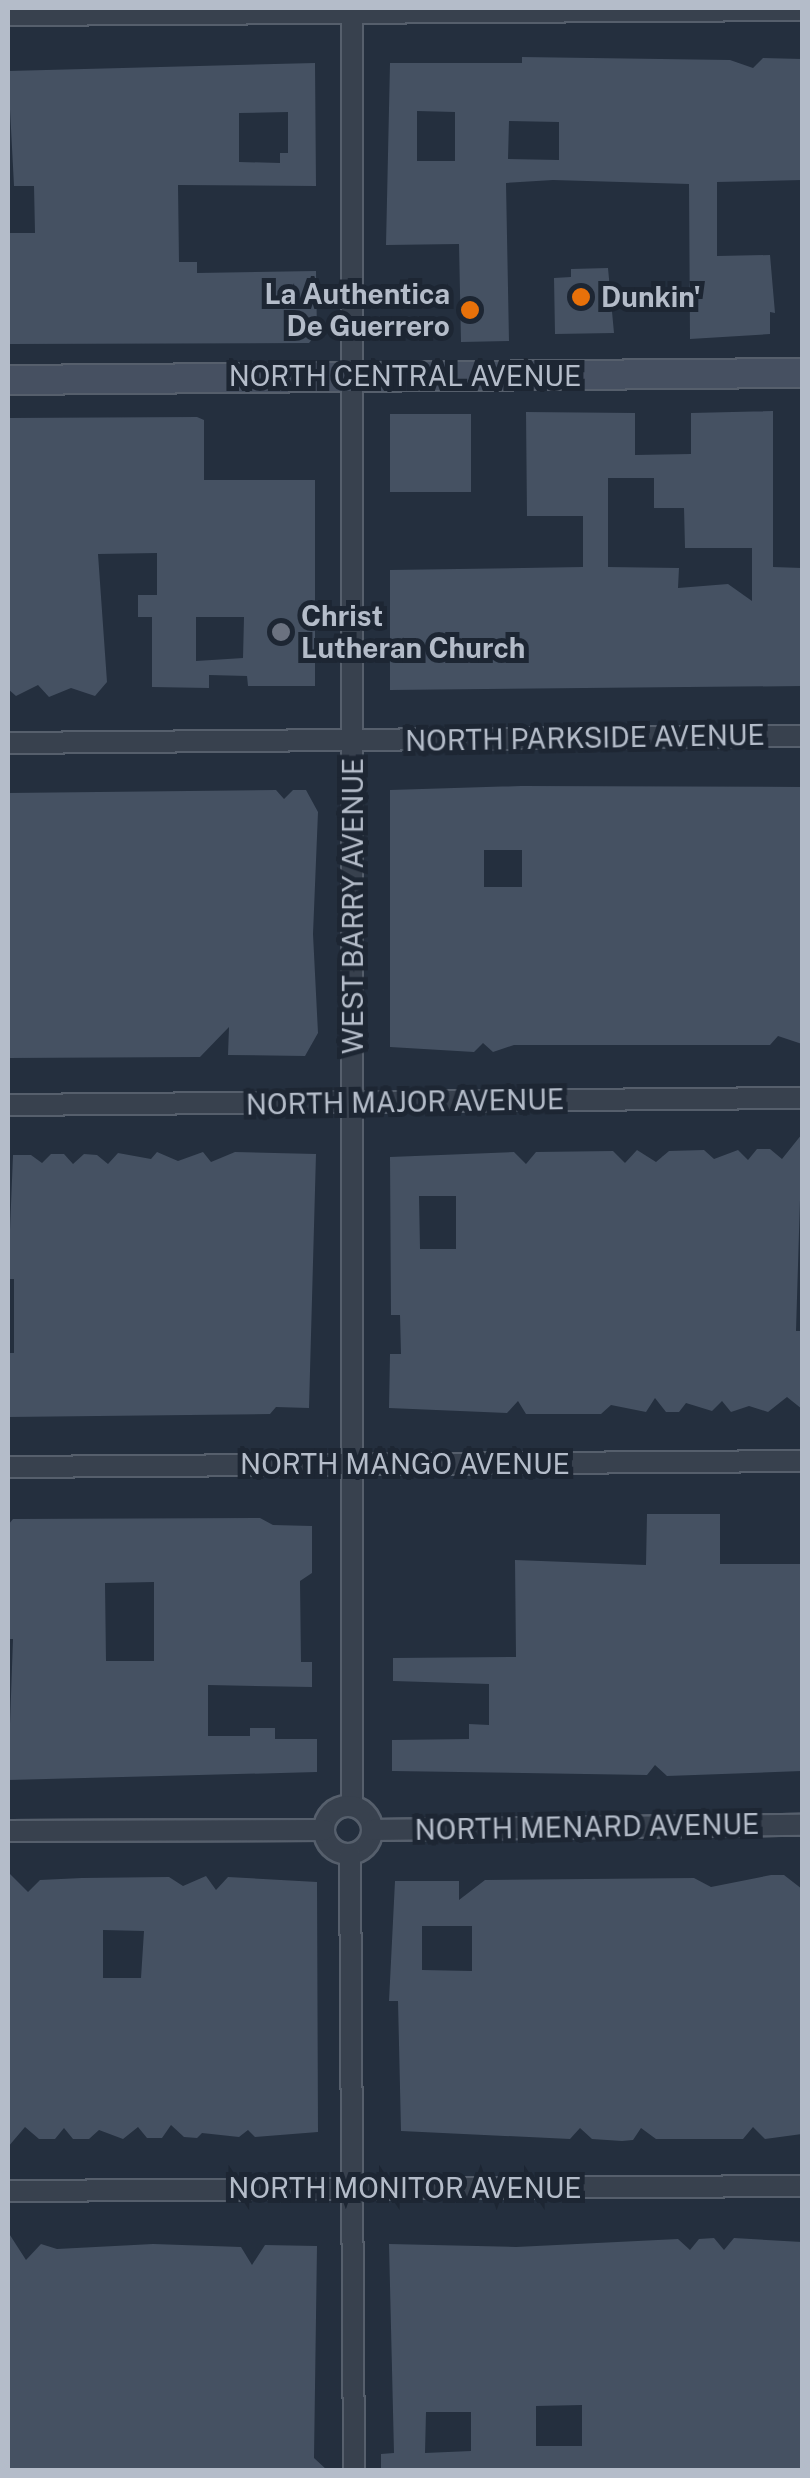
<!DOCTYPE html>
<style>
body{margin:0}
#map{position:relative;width:810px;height:2478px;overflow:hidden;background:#242f3e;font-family:"Public Sans",sans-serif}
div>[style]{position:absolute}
.building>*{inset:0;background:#455162;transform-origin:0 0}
.roads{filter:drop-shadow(2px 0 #565f6c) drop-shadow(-2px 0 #565f6c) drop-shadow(0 2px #565f6c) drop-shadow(0 -2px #565f6c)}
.minor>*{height:20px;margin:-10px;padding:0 10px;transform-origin:10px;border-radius:10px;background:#38414e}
.minor>.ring{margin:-10px;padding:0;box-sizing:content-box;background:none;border:20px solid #38414e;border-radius:50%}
.secondary>*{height:28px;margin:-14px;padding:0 14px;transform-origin:14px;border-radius:14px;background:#465061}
.dots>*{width:28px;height:28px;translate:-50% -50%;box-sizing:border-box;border:5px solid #1d2633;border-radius:50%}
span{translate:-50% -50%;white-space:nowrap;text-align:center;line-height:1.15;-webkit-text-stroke:10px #1d2633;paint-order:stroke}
.poi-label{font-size:28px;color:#b4bcc9;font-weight:700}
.right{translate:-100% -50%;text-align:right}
.left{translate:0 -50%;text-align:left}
.street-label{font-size:28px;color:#b4bcc9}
.frame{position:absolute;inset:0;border:10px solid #b4bcc9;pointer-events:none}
</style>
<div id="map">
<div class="building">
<div style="clip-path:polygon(evenodd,522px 57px,730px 60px,753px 68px,763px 58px,802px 59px,802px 180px,717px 182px,717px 256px,770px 255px,775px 313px,770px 312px,770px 334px,690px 339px,689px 184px,553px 180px,506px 183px,509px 341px,461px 342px,459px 244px,386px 245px,390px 63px,522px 63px,522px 57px,417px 111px,455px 112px,455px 161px,417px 161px,417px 111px,522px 57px,509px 121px,559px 122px,559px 160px,508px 159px,509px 121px)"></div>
<div style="clip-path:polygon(evenodd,315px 63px,316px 186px,178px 185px,179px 262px,197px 262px,197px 273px,316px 271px,317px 333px,309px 343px,8px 344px,8px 233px,35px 233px,34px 186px,14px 186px,8px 71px,315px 63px,288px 112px,288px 153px,280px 153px,280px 163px,239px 162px,239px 113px,288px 112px)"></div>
<div style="clip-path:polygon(608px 268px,614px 333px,555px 334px,554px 278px,571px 277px,571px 269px)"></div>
<div style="clip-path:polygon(evenodd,773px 411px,773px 567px,802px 568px,802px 686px,390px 690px,390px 570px,583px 567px,583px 516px,527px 516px,526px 412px,635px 413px,635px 455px,691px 454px,691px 413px,773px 411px,608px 478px,654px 478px,654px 508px,684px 508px,685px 548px,752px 548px,752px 601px,728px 584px,678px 588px,679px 568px,608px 567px,608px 478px)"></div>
<div style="left:390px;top:414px;width:81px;height:78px"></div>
<div style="clip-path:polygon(evenodd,197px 417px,204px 420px,204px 480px,315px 480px,315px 686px,248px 686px,247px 676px,209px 675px,209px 688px,152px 687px,152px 617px,138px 617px,138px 595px,157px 595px,157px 553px,98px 554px,107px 682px,95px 696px,71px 688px,49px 697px,38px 685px,16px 696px,8px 689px,8px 418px,197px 417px,196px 617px,244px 617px,243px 658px,196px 661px,196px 617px)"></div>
<div style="clip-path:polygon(evenodd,521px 786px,802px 787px,802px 1044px,778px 1036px,770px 1045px,514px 1045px,493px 1052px,483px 1043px,474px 1052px,390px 1047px,390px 790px,521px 786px,484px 850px,522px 850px,522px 887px,484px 887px,484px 850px)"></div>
<div style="clip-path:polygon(276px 790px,284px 799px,293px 790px,306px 790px,318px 812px,313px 934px,318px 1033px,305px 1056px,228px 1055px,229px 1027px,200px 1057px,8px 1058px,8px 793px)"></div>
<div style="clip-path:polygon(evenodd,802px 1134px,796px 1331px,802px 1331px,802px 1409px,787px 1397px,768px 1412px,749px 1406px,731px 1412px,722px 1401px,712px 1411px,686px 1403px,679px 1412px,666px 1412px,655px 1398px,646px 1412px,611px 1405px,601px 1414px,526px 1414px,518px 1401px,507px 1413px,389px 1408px,390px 1354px,401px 1354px,400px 1315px,391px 1315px,390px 1157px,514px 1152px,526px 1164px,536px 1152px,613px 1151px,625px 1163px,637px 1150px,656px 1162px,669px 1151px,704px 1150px,714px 1159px,738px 1150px,748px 1160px,757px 1149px,770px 1149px,782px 1159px,802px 1134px,419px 1196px,456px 1196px,456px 1249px,420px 1249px,419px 1196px)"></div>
<div style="clip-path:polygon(157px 1152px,178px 1161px,203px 1152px,211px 1162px,235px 1152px,316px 1154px,309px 1408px,276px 1407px,270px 1414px,8px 1417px,8px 1353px,14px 1353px,14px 1279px,8px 1279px,13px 1155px,31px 1155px,42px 1163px,51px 1154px,64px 1154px,73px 1164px,84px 1154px,97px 1155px,108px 1164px,118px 1153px,151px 1159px)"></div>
<div style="clip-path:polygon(647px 1514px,720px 1514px,720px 1564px,802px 1564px,802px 1771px,667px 1776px,655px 1765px,647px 1775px,392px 1771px,392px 1740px,469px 1739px,469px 1724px,489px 1725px,489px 1684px,393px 1681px,393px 1658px,516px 1657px,515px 1560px,646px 1565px)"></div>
<div style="clip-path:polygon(evenodd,260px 1518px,273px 1525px,312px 1526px,312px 1573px,300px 1581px,301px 1662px,312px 1662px,312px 1687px,208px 1685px,208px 1736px,250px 1736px,250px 1728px,275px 1728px,275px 1739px,317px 1739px,317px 1772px,8px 1780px,13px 1639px,8px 1639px,8px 1525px,13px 1519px,260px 1518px,154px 1582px,154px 1661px,106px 1661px,105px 1583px,154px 1582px)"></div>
<div style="clip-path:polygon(evenodd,8px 1872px,28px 1892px,40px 1880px,82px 1878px,169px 1877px,183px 1886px,206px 1876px,216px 1890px,228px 1877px,317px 1882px,318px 2132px,255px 2137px,248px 2130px,239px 2137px,202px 2133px,197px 2138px,184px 2137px,171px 2125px,162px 2138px,147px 2138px,138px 2127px,123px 2139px,99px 2130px,89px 2139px,73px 2139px,64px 2128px,55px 2139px,39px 2139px,25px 2127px,8px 2147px,8px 1872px,103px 1930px,144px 1931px,141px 1978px,103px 1978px,103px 1930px)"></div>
<div style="clip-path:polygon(evenodd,771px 1875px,784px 1875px,802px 1889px,802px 2134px,765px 2139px,753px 2127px,743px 2139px,656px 2139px,641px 2128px,633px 2140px,622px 2141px,592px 2139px,580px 2128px,570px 2139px,401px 2131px,398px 2001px,389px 2001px,395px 1881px,459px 1881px,459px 1900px,485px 1880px,694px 1878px,711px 1887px,771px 1875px,422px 1926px,472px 1926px,472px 1971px,422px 1970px,422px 1926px)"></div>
<div style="clip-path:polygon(8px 2232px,26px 2260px,41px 2244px,57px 2249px,153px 2244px,241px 2247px,252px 2265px,265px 2245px,317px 2246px,314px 2458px,327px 2470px,8px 2470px)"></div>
<div style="clip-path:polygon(evenodd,714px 2238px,724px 2250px,734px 2238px,802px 2242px,802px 2470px,381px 2470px,381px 2454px,394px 2453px,389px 2244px,516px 2247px,678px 2239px,690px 2250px,699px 2239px,714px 2238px,582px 2405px,582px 2446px,536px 2446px,536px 2406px,582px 2405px,714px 2238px,426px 2412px,471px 2412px,471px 2451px,425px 2453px,426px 2412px)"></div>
</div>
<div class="roads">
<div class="minor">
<div style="left:8px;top:15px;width:794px;rotate:-0.36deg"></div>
<div style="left:8px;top:743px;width:794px;rotate:-0.51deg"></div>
<div style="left:8px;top:1105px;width:794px;rotate:-0.51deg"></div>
<div style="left:8px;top:1467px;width:794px;rotate:-0.43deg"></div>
<div style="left:352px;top:1805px;width:1797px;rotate:-90deg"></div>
<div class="ring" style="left:324px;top:1806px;width:28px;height:28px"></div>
<div style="left:372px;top:1830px;width:430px;rotate:-0.7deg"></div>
<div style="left:8px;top:1831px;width:316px;rotate:-0.2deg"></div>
<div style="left:350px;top:1854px;width:616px;rotate:89.63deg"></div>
<div style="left:8px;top:2191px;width:794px;rotate:-0.36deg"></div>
</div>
<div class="secondary">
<div style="left:8px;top:380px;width:794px;rotate:-0.51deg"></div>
</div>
</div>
<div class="dots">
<div style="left:581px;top:297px;background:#e8710a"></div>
<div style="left:470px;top:310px;background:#e8710a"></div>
<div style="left:281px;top:632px;background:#6b7280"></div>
</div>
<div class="poi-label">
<span class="right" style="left:450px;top:310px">La Authentica<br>De Guerrero</span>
<span class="left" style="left:601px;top:297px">Dunkin'</span>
<span class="left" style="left:301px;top:632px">Christ<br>Lutheran Church</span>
</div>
<div class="street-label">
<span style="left:405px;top:376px">NORTH CENTRAL AVENUE</span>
<span style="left:585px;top:738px;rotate:-1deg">NORTH PARKSIDE AVENUE</span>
<span style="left:353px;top:906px;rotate:-90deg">WEST BARRY AVENUE</span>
<span style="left:405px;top:1102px;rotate:-1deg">NORTH MAJOR AVENUE</span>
<span style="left:405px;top:1464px">NORTH MANGO AVENUE</span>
<span style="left:587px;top:1827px;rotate:-1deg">NORTH MENARD AVENUE</span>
<span style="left:405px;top:2188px">NORTH MONITOR AVENUE</span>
</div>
<div class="frame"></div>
</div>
